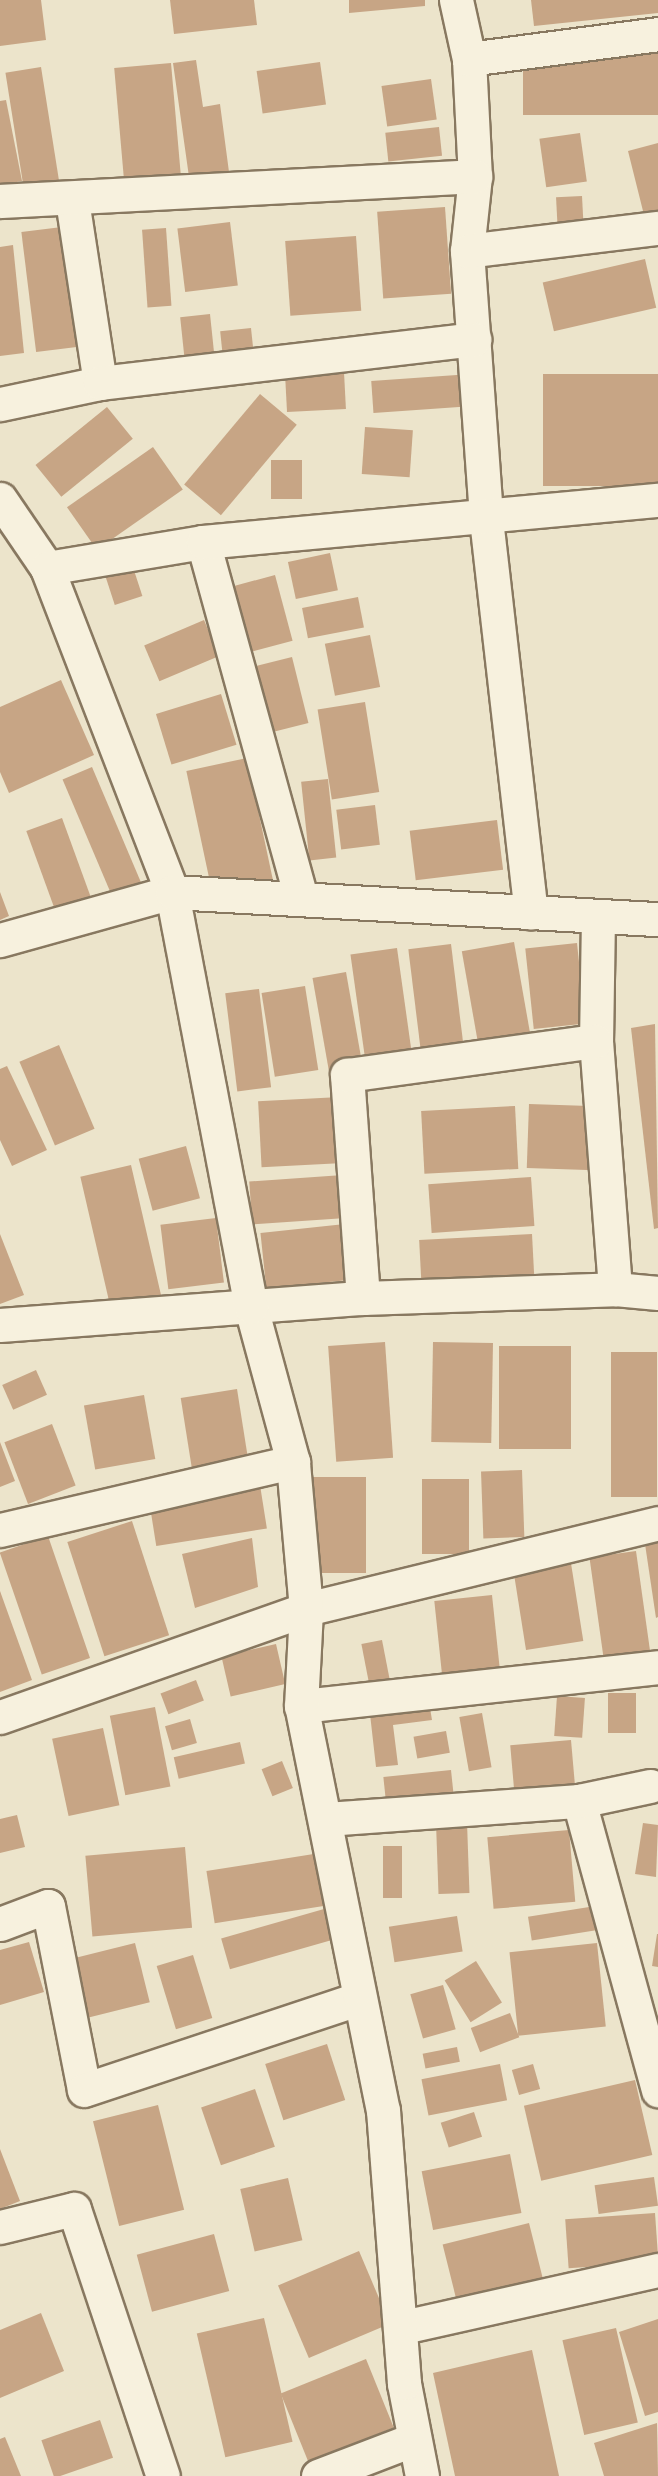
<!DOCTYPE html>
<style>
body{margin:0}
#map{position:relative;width:658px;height:2476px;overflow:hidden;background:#ece4cb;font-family:"IBM Plex Serif",serif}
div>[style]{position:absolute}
.building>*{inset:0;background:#c7a585;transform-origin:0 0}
.roads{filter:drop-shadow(2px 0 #887860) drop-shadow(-2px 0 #887860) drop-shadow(0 2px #887860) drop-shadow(0 -2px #887860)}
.minor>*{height:33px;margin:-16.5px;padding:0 16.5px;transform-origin:16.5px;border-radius:16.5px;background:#f7f1de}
span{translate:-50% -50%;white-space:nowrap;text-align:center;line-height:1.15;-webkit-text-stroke:6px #f4eeda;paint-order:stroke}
</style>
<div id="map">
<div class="building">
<div style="clip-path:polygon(0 0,41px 0,46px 40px,0 46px)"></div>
<div style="clip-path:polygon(170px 0,254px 0,257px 25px,174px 34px)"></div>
<div style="clip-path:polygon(349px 0,425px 0,425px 6px,349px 13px)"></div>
<div style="clip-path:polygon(531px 0,658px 0,658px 13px,534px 26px)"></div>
<div style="left:658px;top:48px;width:67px;height:135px;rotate:90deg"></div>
<div style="clip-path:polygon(196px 60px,203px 107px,220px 104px,229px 172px,189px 177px,173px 63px)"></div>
<div style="left:320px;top:62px;width:43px;height:64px;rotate:82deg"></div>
<div style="left:171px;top:63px;width:112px;height:57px;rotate:85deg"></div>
<div style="left:41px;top:67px;width:116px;height:36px;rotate:81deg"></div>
<div style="left:431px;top:79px;width:41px;height:50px;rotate:82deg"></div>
<div style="clip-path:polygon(6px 100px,22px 181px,0 185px,0 101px)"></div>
<div style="left:439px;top:127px;width:29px;height:54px;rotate:84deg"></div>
<div style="left:580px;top:133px;width:49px;height:41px;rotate:82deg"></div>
<div style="clip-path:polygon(658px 143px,658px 216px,645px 219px,628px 151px)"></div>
<div style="left:582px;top:196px;width:50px;height:26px;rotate:87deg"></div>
<div style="left:445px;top:207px;width:87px;height:68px;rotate:86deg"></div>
<div style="left:230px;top:222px;width:64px;height:53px;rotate:83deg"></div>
<div style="left:70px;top:226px;width:121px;height:49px;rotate:83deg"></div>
<div style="left:166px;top:228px;width:78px;height:24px;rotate:86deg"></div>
<div style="left:356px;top:236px;width:75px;height:71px;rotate:86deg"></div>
<div style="clip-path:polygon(13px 245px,24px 353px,0 356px,0 247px)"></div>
<div style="left:645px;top:259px;width:50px;height:105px;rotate:77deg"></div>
<div style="left:210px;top:314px;width:48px;height:30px;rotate:84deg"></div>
<div style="left:251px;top:328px;width:27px;height:31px;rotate:84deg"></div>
<div style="left:344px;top:372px;width:37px;height:59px;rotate:87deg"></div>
<div style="left:471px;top:374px;width:32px;height:100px;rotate:86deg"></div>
<div style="left:658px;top:374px;width:112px;height:115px;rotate:90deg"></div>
<div style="left:260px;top:394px;width:48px;height:118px;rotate:40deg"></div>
<div style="left:107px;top:407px;width:41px;height:92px;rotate:51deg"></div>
<div style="left:365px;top:427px;width:48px;height:47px;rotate:4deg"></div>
<div style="left:153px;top:447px;width:52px;height:105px;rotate:55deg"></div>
<div style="left:271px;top:460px;width:31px;height:39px"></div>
<div style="left:330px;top:553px;width:38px;height:43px;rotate:78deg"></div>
<div style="left:130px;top:558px;width:40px;height:29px;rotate:72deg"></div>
<div style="left:275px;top:575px;width:68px;height:49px;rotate:75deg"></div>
<div style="left:358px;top:597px;width:31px;height:57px;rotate:79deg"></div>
<div style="left:204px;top:620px;width:39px;height:65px;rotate:67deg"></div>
<div style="left:370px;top:635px;width:53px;height:46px;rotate:79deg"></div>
<div style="left:292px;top:657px;width:68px;height:43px;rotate:76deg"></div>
<div style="clip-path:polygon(61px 680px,94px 755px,9px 793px,0 772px,0 707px)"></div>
<div style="left:221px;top:694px;width:53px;height:68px;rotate:73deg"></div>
<div style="left:365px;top:702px;width:91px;height:48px;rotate:81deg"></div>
<div style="left:247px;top:758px;width:124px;height:62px;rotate:78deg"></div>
<div style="left:92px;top:767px;width:125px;height:32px;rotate:67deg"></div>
<div style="left:328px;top:779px;width:79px;height:27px;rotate:84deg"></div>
<div style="left:375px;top:805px;width:40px;height:39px;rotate:83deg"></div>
<div style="left:62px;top:818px;width:83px;height:38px;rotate:70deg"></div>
<div style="left:497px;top:820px;width:50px;height:88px;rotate:83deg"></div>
<div style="clip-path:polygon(0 892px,9px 916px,0 920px)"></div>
<div style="left:514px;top:942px;width:95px;height:53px;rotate:80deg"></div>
<div style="left:577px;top:943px;width:81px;height:52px;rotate:84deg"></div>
<div style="left:451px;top:944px;width:102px;height:43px;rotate:83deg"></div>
<div style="left:397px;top:948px;width:108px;height:47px;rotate:82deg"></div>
<div style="left:346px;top:972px;width:96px;height:34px;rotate:80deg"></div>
<div style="left:305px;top:986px;width:85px;height:44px;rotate:81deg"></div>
<div style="left:259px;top:989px;width:99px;height:34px;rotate:83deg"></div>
<div style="clip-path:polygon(655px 1024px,658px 1228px,654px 1229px,631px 1028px)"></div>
<div style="left:59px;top:1045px;width:91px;height:43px;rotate:67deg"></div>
<div style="clip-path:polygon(7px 1066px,47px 1150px,12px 1166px,0 1140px,0 1069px)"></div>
<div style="left:340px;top:1097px;width:66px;height:82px;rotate:87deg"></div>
<div style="left:529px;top:1104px;width:68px;height:64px;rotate:2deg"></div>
<div style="left:515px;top:1106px;width:63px;height:94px;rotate:87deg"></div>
<div style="left:186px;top:1146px;width:54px;height:49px;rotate:75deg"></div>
<div style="left:131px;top:1165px;width:138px;height:52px;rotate:77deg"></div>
<div style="left:343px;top:1175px;width:43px;height:94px;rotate:86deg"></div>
<div style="left:531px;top:1177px;width:49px;height:103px;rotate:86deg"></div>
<div style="left:216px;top:1218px;width:65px;height:56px;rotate:83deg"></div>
<div style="left:345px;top:1224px;width:56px;height:85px;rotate:84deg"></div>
<div style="clip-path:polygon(0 1234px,24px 1295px,0 1304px)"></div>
<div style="left:532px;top:1234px;width:42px;height:113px;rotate:87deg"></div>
<div style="left:385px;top:1342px;width:116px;height:57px;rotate:86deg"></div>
<div style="left:433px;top:1342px;width:60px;height:100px;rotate:1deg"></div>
<div style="left:499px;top:1346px;width:72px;height:103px"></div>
<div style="left:657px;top:1352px;width:145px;height:46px;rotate:90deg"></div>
<div style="left:36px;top:1370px;width:27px;height:37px;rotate:66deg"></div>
<div style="left:237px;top:1389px;width:71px;height:57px;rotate:81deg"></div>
<div style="left:144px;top:1395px;width:65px;height:61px;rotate:80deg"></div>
<div style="left:52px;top:1424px;width:66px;height:51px;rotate:69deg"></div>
<div style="clip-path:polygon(0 1442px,15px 1481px,0 1487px)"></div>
<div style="left:522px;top:1470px;width:67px;height:41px;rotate:88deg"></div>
<div style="left:366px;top:1477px;width:96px;height:56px;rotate:90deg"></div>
<div style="left:469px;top:1479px;width:75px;height:47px;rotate:90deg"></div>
<div style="left:260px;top:1485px;width:44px;height:112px;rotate:81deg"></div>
<div style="left:132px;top:1521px;width:120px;height:68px;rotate:72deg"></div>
<div style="left:48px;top:1536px;width:129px;height:51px;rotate:71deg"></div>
<div style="clip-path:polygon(252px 1538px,258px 1587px,195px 1608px,182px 1554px)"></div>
<div style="clip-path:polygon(658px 1542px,658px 1617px,656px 1618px,645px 1544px)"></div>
<div style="left:636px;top:1551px;width:102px;height:47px;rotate:82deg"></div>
<div style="left:570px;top:1557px;width:85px;height:58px;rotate:81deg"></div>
<div style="clip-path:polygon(0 1591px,32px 1680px,0 1692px)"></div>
<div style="left:492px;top:1595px;width:75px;height:58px;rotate:84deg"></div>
<div style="left:382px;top:1640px;width:43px;height:21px;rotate:79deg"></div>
<div style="left:276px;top:1644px;width:41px;height:56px;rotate:77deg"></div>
<div style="left:196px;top:1680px;width:22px;height:38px;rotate:69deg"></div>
<div style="left:608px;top:1693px;width:28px;height:40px"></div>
<div style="left:557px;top:1696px;width:28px;height:40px;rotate:4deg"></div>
<div style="left:155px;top:1707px;width:81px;height:46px;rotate:79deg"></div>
<div style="clip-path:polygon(430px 1708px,432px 1720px,393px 1725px,398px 1765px,376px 1767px,370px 1714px)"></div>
<div style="left:482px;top:1713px;width:55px;height:23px;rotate:80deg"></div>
<div style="left:190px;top:1719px;width:25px;height:26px;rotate:74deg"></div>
<div style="left:103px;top:1728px;width:79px;height:52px;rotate:78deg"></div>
<div style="left:446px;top:1731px;width:22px;height:33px;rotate:80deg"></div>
<div style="left:571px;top:1740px;width:48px;height:61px;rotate:85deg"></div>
<div style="left:240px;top:1742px;width:22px;height:68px;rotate:77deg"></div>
<div style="left:282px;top:1761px;width:29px;height:22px;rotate:68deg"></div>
<div style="left:451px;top:1770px;width:31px;height:68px;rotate:84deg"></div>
<div style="clip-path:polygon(17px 1815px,25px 1847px,0 1853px,0 1819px)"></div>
<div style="left:467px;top:1822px;width:71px;height:31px;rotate:88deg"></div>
<div style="clip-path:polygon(643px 1823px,658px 1825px,656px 1877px,635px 1874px)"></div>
<div style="left:569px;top:1830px;width:72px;height:82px;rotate:85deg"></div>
<div style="left:383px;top:1846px;width:19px;height:52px"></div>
<div style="left:185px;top:1847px;width:81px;height:100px;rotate:85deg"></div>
<div style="left:320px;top:1853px;width:53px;height:115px;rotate:81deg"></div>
<div style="left:608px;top:1904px;width:24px;height:81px;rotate:81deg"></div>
<div style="left:324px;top:1909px;width:32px;height:107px;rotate:74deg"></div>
<div style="left:457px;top:1916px;width:36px;height:69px;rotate:81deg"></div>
<div style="clip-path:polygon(657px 1934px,658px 1934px,658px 1967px,652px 1966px)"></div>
<div style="clip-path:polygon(29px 1942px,44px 1992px,0 2005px,0 1950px)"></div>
<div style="left:135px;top:1943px;width:61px;height:64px;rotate:76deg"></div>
<div style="left:597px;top:1943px;width:84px;height:88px;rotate:84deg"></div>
<div style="left:193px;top:1955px;width:66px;height:38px;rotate:73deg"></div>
<div style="left:476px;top:1961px;width:49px;height:37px;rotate:58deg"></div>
<div style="left:443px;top:1985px;width:46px;height:34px;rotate:74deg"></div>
<div style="left:510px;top:2013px;width:26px;height:42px;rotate:69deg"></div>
<div style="left:327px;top:2044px;width:59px;height:65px;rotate:72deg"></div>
<div style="left:457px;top:2047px;width:15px;height:35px;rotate:79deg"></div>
<div style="left:500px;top:2064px;width:37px;height:80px;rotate:79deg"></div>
<div style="left:533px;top:2064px;width:26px;height:22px;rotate:74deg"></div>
<div style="left:635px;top:2080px;width:77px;height:114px;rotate:77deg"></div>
<div style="left:255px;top:2089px;width:61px;height:57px;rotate:71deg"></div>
<div style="left:158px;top:2105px;width:108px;height:67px;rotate:76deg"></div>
<div style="left:474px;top:2112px;width:26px;height:35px;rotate:72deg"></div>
<div style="clip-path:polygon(0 2149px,20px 2201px,0 2209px)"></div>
<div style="left:510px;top:2154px;width:60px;height:90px;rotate:79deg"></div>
<div style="left:654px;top:2177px;width:29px;height:60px;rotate:82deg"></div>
<div style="left:288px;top:2178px;width:64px;height:49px;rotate:77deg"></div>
<div style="left:655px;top:2213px;width:49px;height:90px;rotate:86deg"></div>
<div style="left:529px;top:2223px;width:63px;height:89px;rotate:76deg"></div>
<div style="left:214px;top:2234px;width:59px;height:80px;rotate:75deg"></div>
<div style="left:359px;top:2251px;width:79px;height:88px;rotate:67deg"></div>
<div style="clip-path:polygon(41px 2313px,64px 2371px,0 2398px,0 2330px)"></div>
<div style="left:264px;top:2318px;width:127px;height:69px;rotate:77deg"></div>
<div style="clip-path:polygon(658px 2319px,658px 2412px,645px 2416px,619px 2332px)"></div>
<div style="left:616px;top:2328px;width:97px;height:55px;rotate:77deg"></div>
<div style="clip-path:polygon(532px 2350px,559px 2476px,455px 2476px,433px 2373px)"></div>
<div style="left:366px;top:2359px;width:74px;height:92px;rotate:68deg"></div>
<div style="left:100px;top:2420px;width:40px;height:62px;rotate:71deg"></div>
<div style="clip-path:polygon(657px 2423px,658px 2476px,604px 2476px,594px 2443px)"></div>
<div style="clip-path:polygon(5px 2437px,21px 2476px,0 2476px,0 2439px)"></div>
</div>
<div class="roads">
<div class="minor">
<div style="left:456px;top:0;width:60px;rotate:77.6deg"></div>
<div style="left:469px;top:59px;width:117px;rotate:87.1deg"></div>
<div style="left:475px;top:176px;width:75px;rotate:96.1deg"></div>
<div style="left:467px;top:251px;width:269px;rotate:85.9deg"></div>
<div style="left:486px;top:519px;width:396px;rotate:83.5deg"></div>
<div style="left:469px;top:59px;width:191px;rotate:-7.5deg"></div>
<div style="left:72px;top:200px;width:185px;rotate:81.3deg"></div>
<div style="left:0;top:201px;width:476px;rotate:-3deg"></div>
<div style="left:467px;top:251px;width:192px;rotate:-6.9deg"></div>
<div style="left:0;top:404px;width:102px;rotate:-11.9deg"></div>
<div style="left:100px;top:383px;width:377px;rotate:-6.7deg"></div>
<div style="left:0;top:499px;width:83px;rotate:55.7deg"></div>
<div style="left:47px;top:568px;width:347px;rotate:68.9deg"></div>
<div style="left:172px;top:892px;width:179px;rotate:164.4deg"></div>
<div style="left:203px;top:542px;width:370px;rotate:74.6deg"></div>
<div style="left:47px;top:568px;width:158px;rotate:-9.5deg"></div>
<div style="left:203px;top:542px;width:457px;rotate:-5.3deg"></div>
<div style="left:598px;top:916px;width:125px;rotate:90.9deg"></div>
<div style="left:596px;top:1041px;width:249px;rotate:85.6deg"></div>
<div style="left:363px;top:1298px;width:224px;rotate:-94.1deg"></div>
<div style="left:347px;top:1075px;width:251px;rotate:-7.8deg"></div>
<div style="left:0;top:1325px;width:364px;rotate:-4.3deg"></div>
<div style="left:363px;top:1298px;width:252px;rotate:-2deg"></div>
<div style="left:615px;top:1289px;width:43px;rotate:5.3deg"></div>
<div style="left:0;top:1530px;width:301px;rotate:-13.1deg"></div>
<div style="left:301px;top:1706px;width:359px;rotate:-6.2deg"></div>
<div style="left:0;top:1717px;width:324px;rotate:-19.4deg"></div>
<div style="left:306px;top:1609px;width:362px;rotate:-13.7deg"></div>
<div style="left:579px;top:1801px;width:300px;rotate:74.7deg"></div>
<div style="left:326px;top:1819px;width:254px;rotate:-4.1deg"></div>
<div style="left:579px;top:1801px;width:73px;rotate:-11.9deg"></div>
<div style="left:0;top:1924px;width:51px;rotate:-20.6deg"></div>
<div style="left:48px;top:1906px;width:187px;rotate:78.9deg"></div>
<div style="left:84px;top:2090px;width:288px;rotate:-18.4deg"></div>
<div style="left:0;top:2227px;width:76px;rotate:-13.7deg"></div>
<div style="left:74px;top:2209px;width:281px;rotate:71.6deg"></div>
<div style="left:403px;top:2327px;width:261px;rotate:-12.6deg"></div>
<div style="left:318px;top:2476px;width:101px;rotate:-21deg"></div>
<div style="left:422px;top:2476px;width:95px;rotate:-101deg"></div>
<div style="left:404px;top:2383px;width:273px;rotate:-94.4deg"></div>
<div style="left:383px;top:2111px;width:413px;rotate:-101.4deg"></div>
<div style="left:301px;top:1706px;width:97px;rotate:-87deg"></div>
<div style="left:306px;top:1609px;width:148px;rotate:-95.1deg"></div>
<div style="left:293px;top:1462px;width:161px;rotate:-105.2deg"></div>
<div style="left:251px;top:1307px;width:422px;rotate:-100.8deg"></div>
<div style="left:172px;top:892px;width:487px;rotate:3.2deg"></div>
</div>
</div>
</div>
